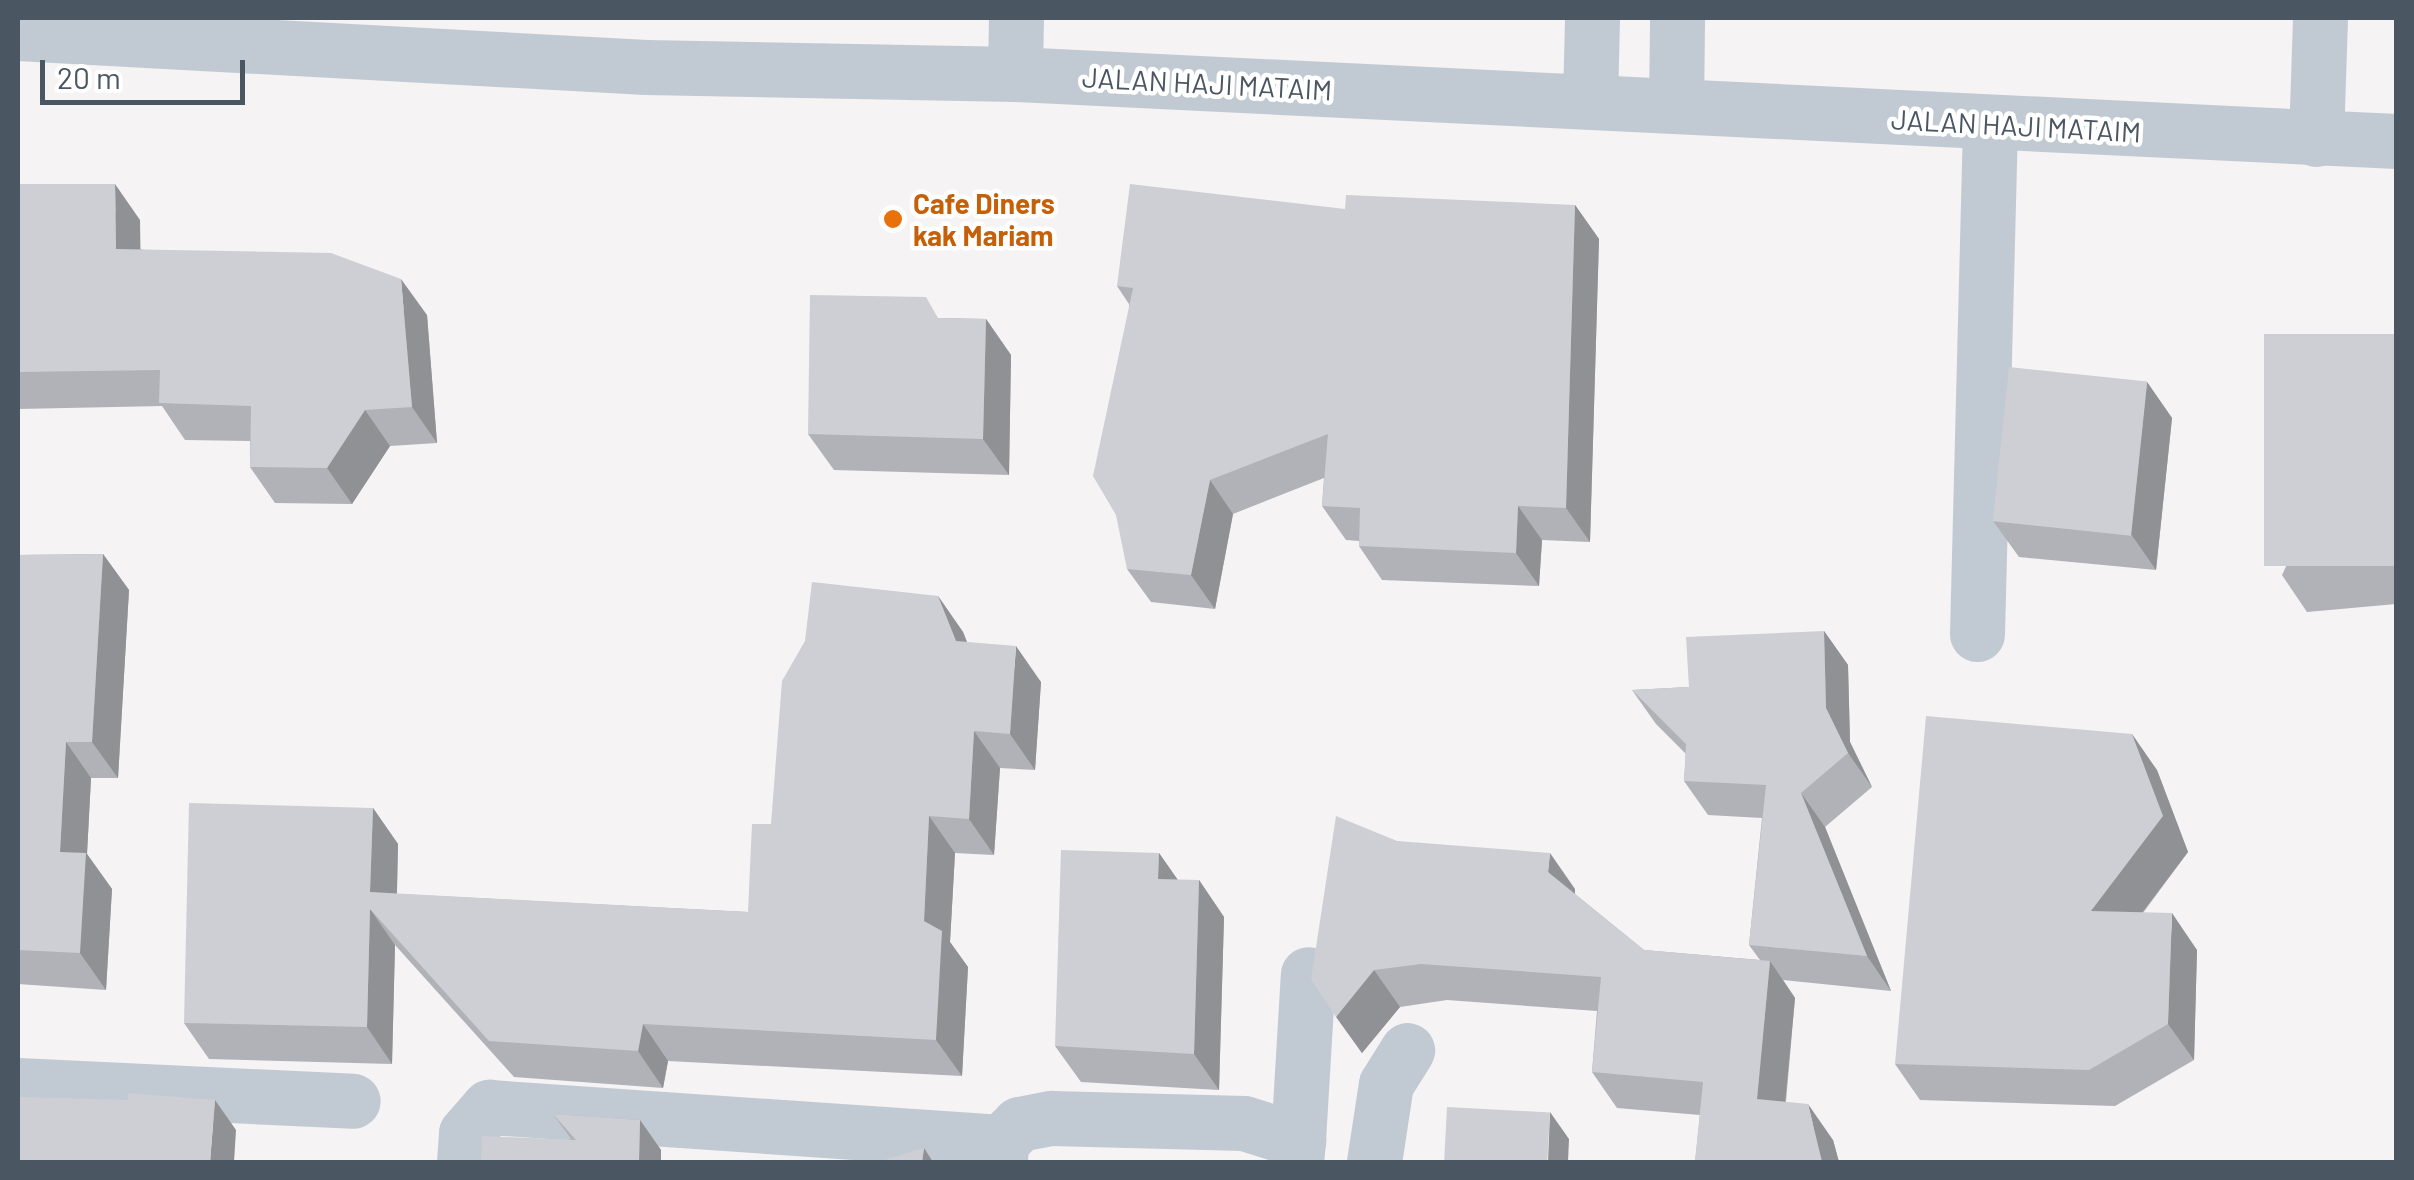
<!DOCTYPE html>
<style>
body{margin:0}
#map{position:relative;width:2414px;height:1180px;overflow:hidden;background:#f5f3f3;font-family:Barlow,sans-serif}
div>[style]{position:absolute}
.minor>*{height:55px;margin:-27.5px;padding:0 27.5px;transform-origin:27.5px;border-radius:27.5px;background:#c1cad2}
.wall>*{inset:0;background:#b0b2b7}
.shaded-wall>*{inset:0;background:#909195}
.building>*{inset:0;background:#cdcfd5;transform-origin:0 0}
.dots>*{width:28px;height:28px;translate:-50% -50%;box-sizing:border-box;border:5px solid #fff;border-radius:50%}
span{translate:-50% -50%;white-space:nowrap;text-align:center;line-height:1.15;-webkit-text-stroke:9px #fff;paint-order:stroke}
.street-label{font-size:28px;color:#4a5661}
.food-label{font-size:28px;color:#c56008;font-weight:700}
.left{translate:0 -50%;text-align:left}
.frame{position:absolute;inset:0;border:20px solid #4a5661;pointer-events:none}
.scale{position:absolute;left:40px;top:60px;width:205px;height:45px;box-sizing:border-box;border:5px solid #4a5661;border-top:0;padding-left:12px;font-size:30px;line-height:35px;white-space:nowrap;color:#4a5661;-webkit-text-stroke:8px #fff;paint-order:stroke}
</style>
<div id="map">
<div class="minor">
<div style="left:18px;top:33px;width:629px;rotate:3.1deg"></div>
<div style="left:646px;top:67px;width:369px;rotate:1.1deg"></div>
<div style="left:1015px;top:74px;width:1383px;rotate:2.78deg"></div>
<div style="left:1015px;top:74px;width:56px;rotate:-89deg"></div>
<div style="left:1590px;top:101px;width:83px;rotate:-88.6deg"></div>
<div style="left:1676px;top:106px;width:88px;rotate:-89.3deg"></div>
<div style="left:2316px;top:139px;width:121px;rotate:-88.1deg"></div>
<div style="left:1977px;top:634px;width:509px;rotate:-88.54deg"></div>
<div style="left:18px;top:1085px;width:335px;rotate:2.7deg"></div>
<div style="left:1298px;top:1140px;width:166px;rotate:-86.6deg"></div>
<div style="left:1001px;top:1142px;width:25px;rotate:-45deg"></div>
<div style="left:1019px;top:1124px;width:33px;rotate:-11deg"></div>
<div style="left:1051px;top:1118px;width:193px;rotate:1.5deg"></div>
<div style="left:1244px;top:1123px;width:57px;rotate:17.5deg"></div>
<div style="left:1298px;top:1140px;width:22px;rotate:95deg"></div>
<div style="left:464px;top:1162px;width:29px;rotate:-86deg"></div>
<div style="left:466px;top:1133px;width:35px;rotate:-49deg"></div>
<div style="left:489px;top:1107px;width:513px;rotate:3.91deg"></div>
<div style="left:1001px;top:1142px;width:20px;rotate:93deg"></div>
<div style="left:1374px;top:1162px;width:79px;rotate:-81.3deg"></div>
<div style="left:1386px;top:1084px;width:40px;rotate:-58deg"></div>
</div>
<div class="wall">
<div style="clip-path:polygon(18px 184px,140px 220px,140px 249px,427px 315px,437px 443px,390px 446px,352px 504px,275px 503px,250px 467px,250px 441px,185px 440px,162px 406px,18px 409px)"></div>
<div style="clip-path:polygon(1575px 205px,1599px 239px,1590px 542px,1542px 540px,1539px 586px,1382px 580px,1359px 546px,1359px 541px,1346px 540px,1322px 506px,1324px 478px,1233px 514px,1215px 609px,1151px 602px,1127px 569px,1129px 304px,1117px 286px,1345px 209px)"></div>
<div style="clip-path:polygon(941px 318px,986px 319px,1011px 355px,1009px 475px,834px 470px,808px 434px)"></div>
<div style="clip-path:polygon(2396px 335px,2396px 604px,2307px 612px,2282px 575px)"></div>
<div style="clip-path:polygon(2147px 382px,2172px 418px,2156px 570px,2019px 557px,1993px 521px)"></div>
<div style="clip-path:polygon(103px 554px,129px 590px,118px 778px,91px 778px,87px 854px,112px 889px,106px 990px,18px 984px,18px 555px)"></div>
<div style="clip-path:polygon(938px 596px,963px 632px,967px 642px,1041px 682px,1035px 770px,1000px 768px,994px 855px,955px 853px,950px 942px,968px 967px,962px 1076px,668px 1061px,663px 1088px,514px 1077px,395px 945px,392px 1064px,209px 1059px,184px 1023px,373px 808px,398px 844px,397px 894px,748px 912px,771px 824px)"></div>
<div style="clip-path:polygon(1824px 631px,1848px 665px,1850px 742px,1872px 787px,1825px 827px,1891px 991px,1783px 980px,1795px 998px,1786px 1102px,1833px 1140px,1839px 1162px,1695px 1162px,1700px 1115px,1617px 1108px,1592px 1072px,1597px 1011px,1447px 1000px,1400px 1007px,1362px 1053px,1311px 980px,1397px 841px,1575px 889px,1575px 894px,1644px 950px,1760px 960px,1749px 945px,1762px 818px,1708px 815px,1684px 781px,1686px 754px,1656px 724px,1632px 690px,1689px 687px)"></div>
<div style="clip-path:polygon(2157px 770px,2188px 852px,2143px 913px,2197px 950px,2194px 1060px,2115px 1106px,1920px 1100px,1895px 1064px)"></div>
<div style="clip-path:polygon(1159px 853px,1178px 880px,1199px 880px,1224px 917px,1219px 1090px,1081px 1082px,1055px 1046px)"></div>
<div style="clip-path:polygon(553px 1114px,640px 1120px,661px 1150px,661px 1162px,481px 1162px,571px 1139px)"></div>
</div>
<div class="shaded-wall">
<div style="clip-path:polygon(115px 184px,140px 220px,141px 285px,116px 249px)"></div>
<div style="clip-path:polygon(1575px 205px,1599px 239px,1590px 542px,1566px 508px)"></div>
<div style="clip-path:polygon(401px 279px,427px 315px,437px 443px,412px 407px)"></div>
<div style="clip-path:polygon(986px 319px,1011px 355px,1009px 475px,983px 439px)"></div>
<div style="clip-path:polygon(2147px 382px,2172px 418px,2156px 570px,2131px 534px)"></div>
<div style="clip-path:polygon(365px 410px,390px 446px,352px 504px,327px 468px)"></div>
<div style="clip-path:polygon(1210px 480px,1233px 514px,1215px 609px,1191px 575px)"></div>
<div style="clip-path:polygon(1518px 506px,1542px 540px,1539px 586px,1516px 553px)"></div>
<div style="clip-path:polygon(103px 554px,129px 590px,118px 778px,92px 742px)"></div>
<div style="clip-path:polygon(938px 596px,963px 632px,981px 678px,956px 641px)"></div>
<div style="clip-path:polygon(1824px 631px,1848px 665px,1850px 742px,1872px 787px,1848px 753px,1826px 708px)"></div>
<div style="clip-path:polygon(1016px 646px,1041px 682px,1035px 770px,1010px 734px)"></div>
<div style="clip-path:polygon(974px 731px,1000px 768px,994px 855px,969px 819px)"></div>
<div style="clip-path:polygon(2132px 734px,2157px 770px,2188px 852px,2116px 947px,2091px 911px)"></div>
<div style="clip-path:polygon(66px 742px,91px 778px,87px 854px,112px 889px,106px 990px,80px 953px,60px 852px)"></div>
<div style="clip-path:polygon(1801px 793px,1825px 827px,1891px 991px,1867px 956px)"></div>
<div style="clip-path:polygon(373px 808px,398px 844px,396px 929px,370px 892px)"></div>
<div style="clip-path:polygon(929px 816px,955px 853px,950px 942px,968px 967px,962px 1076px,936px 1040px,924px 921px)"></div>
<div style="clip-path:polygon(1159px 853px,1184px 889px,1158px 879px)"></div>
<div style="clip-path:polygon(1550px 853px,1575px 889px,1574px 909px,1548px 872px)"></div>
<div style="clip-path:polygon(1199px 880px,1224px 917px,1219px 1090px,1194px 1054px)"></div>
<div style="clip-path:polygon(370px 909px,395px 945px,392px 1064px,367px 1027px)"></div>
<div style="clip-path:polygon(2172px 913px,2197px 950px,2194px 1060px,2168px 1024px)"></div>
<div style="clip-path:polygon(1770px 961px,1795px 998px,1782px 1135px,1757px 1099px)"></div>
<div style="clip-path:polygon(1374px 970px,1400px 1007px,1362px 1053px,1336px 1017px)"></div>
<div style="clip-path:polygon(643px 1024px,668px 1061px,663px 1088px,638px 1051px)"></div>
<div style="clip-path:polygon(215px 1100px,236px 1130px,234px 1162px,210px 1162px)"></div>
<div style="clip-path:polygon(1808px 1104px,1833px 1140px,1839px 1162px,1822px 1162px)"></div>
<div style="clip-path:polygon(1550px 1112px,1569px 1139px,1568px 1162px,1548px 1162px)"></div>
<div style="clip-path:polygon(640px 1120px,661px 1150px,661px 1162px,639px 1162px)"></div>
<div style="clip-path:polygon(924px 1148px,933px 1162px,922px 1162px)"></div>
</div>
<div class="building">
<div style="clip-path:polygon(18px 184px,115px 184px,116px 249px,331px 253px,401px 279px,412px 407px,365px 410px,327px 468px,250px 467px,251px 406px,159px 403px,160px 370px,18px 372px)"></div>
<div style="clip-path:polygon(1130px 184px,1345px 209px,1346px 195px,1575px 205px,1566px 508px,1518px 506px,1516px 553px,1359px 546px,1360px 508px,1322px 506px,1328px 434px,1210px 480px,1191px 575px,1127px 569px,1116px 515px,1093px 476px,1133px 288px,1117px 286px)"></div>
<div style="clip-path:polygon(810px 295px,926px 297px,938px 318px,986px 319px,983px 439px,808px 434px)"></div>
<div style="left:2395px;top:334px;width:232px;height:131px;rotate:90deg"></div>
<div style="left:2009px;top:367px;width:139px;height:155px;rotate:6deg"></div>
<div style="clip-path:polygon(103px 554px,92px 742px,66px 742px,60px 852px,86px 853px,80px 953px,18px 950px,18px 555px)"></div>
<div style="clip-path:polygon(812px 582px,938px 596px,956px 641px,1016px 646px,1010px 734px,974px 731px,969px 819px,929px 816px,924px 921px,942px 931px,936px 1040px,643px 1024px,638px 1051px,489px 1041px,370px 909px,367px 1027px,184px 1023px,189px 803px,373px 808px,370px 892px,748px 912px,752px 824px,771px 824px,782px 681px,805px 641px)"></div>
<div style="clip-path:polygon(1824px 631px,1826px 708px,1848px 753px,1801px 793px,1867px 956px,1749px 945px,1766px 785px,1684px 781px,1686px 744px,1632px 690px,1689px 687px,1686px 637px)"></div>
<div style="clip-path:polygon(1926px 716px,2132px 734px,2163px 816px,2091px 911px,2172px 913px,2168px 1024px,2089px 1070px,1895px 1064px)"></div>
<div style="clip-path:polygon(1336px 816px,1397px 841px,1550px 853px,1548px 872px,1644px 950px,1770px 961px,1757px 1099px,1808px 1104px,1822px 1162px,1695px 1162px,1703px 1082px,1592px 1072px,1601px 977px,1421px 964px,1374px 970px,1336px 1017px,1311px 980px)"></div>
<div style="clip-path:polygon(1061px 850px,1159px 853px,1158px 879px,1199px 880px,1194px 1054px,1055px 1046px)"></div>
<div style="clip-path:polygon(128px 1093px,215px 1100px,210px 1162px,18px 1162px,18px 1097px,128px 1100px)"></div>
<div style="left:1447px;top:1107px;width:103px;height:55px;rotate:3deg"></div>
<div style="clip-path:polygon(553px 1114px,640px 1120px,639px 1162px,481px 1162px,482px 1136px,576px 1140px)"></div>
<div style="clip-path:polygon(924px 1148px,922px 1162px,878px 1162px)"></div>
</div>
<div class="dots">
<div style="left:893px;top:219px;background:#e8710a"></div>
</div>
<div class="street-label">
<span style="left:1207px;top:83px;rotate:3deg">JALAN HAJI MATAIM</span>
<span style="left:2016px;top:125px;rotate:3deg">JALAN HAJI MATAIM</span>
</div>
<div class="food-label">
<span class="left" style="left:913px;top:219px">Cafe Diners<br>kak Mariam</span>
</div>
<div class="frame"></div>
<div class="scale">20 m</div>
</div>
